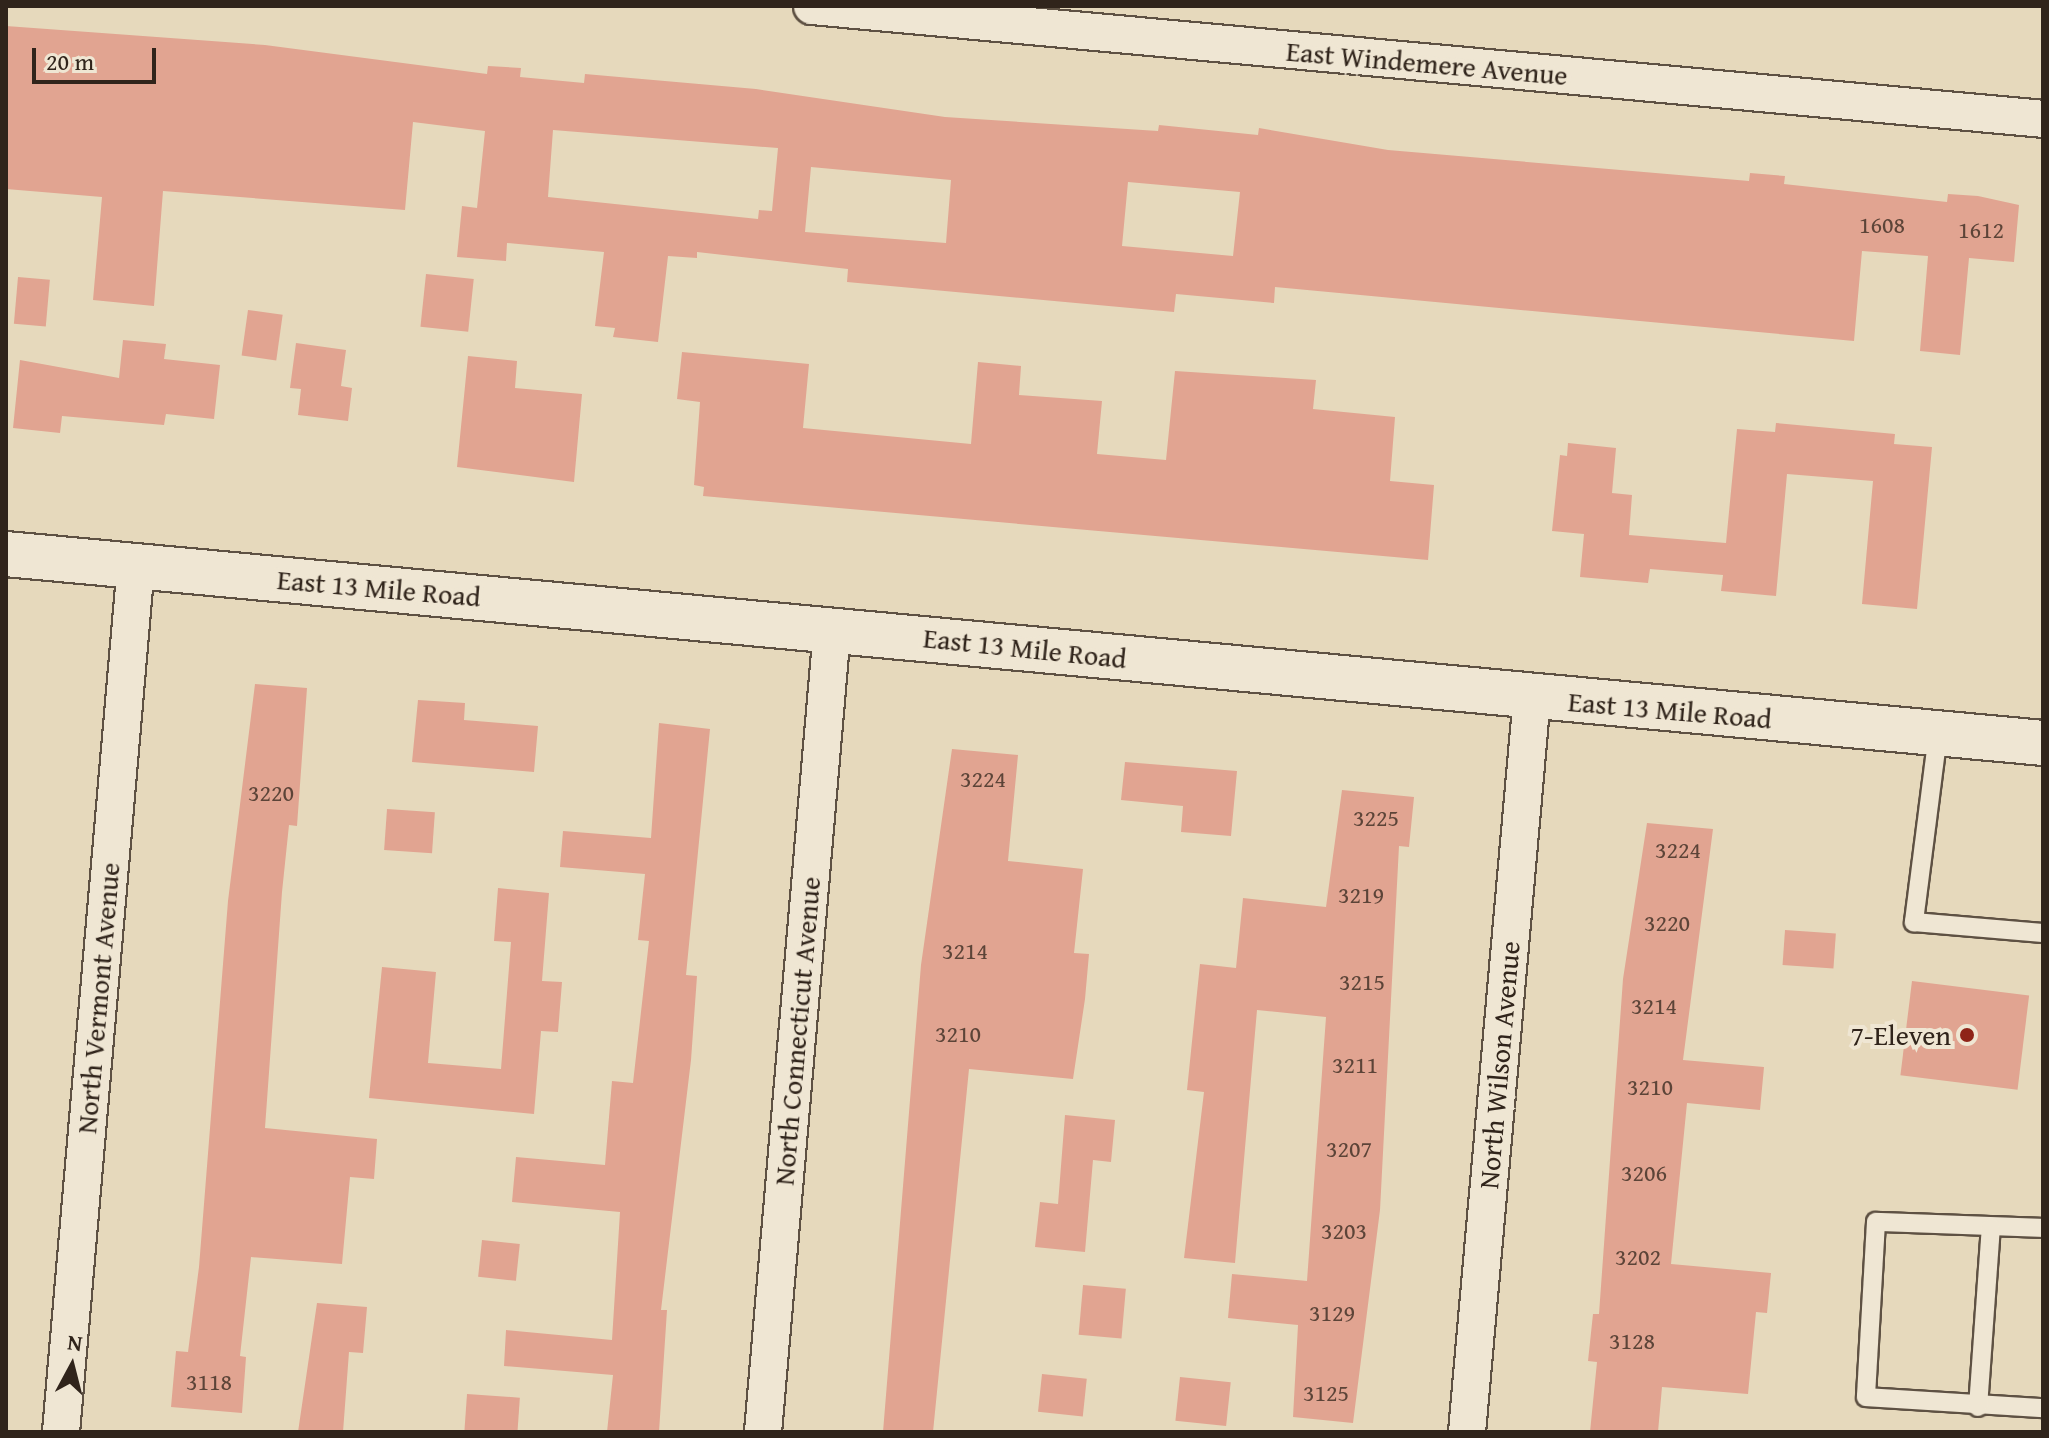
<!DOCTYPE html>
<style>
body{margin:0}
#map{position:relative;width:2049px;height:1438px;overflow:hidden;background:#e6d9bc;font-family:"Gentium Book Plus",serif}
div>[style]{position:absolute}
.building>*{inset:0;background:#e1a491;transform-origin:0 0}
.roads{filter:drop-shadow(2px 0 #5e5143) drop-shadow(-2px 0 #5e5143) drop-shadow(0 2px #5e5143) drop-shadow(0 -2px #5e5143)}
.lane>*{height:18px;margin:-9px;padding:0 9px;transform-origin:9px;border-radius:9px;background:#efe6d3}
.street>*{height:36px;margin:-18px;padding:0 18px;transform-origin:18px;border-radius:18px;background:#efe6d3}
.secondary>*{height:44px;margin:-22px;padding:0 22px;transform-origin:22px;border-radius:22px;background:#efe6d3}
.dots>*{width:22px;height:22px;translate:-50% -50%;box-sizing:border-box;border:4px solid #efe6d3;border-radius:50%}
span{translate:-50% -50%;white-space:nowrap;text-align:center;line-height:1.15;-webkit-text-stroke:8px #efe6d3;paint-order:stroke}
.number-label{font-size:24px;color:#5c4438}
.number-label span{-webkit-text-stroke-width:0}
.street-label{font-size:28px;color:#30241b}
.poi-label{font-size:28px;color:#30241b}
.right{translate:-100% -50%;text-align:right}
.frame{position:absolute;inset:0;border:8px solid #30241b;pointer-events:none}
.north{position:absolute;left:32px;top:1326px;width:80px;height:80px;-webkit-text-stroke:6px #efe6d3;paint-order:stroke;rotate:7deg;font-size:22px;font-weight:700;line-height:32px;text-align:center;color:#30241b}
.north::after{content:'';display:block;margin:auto;width:28px;height:36px;background:#30241b;clip-path:polygon(50% 0,100% 100%,50% 72%,0 100%)}
.scale{position:absolute;left:32px;top:48px;width:124px;height:36px;box-sizing:border-box;border:4px solid #30241b;border-top:0;padding-left:10px;font-size:24px;line-height:28px;white-space:nowrap;color:#30241b;-webkit-text-stroke:6px #efe6d3;paint-order:stroke}
</style>
<div id="map">
<div class="building">
<div style="clip-path:polygon(evenodd,6px 26px,265px 45px,487px 74px,488px 66px,521px 68px,520px 77px,584px 83px,585px 74px,756px 89px,945px 117px,1158px 131px,1159px 125px,1258px 135px,1259px 128px,1388px 150px,1749px 181px,1750px 173px,1785px 176px,1784px 184px,1947px 202px,1948px 194px,1978px 196px,2019px 205px,2014px 262px,1969px 258px,1960px 355px,1920px 351px,1928px 256px,1862px 251px,1854px 341px,1275px 287px,1274px 303px,1176px 294px,1174px 312px,847px 282px,848px 269px,697px 252px,697px 258px,668px 256px,658px 342px,613px 337px,615px 328px,595px 326px,604px 252px,507px 243px,506px 261px,457px 257px,462px 206px,477px 208px,485px 131px,413px 122px,405px 210px,163px 191px,154px 306px,93px 300px,102px 197px,6px 189px,6px 26px,553px 130px,778px 148px,772px 211px,759px 210px,758px 219px,548px 197px,553px 130px,6px 26px,811px 167px,951px 180px,946px 243px,805px 232px,811px 167px,6px 26px,1128px 182px,1240px 192px,1233px 256px,1122px 246px,1128px 182px)"></div>
<div style="left:426px;top:274px;width:48px;height:53px;rotate:6deg"></div>
<div style="left:18px;top:277px;width:32px;height:47px;rotate:5deg"></div>
<div style="left:248px;top:310px;width:35px;height:46px;rotate:8deg"></div>
<div style="clip-path:polygon(123px 340px,166px 344px,164px 359px,220px 365px,214px 419px,166px 414px,164px 425px,62px 416px,60px 433px,13px 428px,20px 360px,119px 378px)"></div>
<div style="clip-path:polygon(296px 343px,346px 350px,341px 386px,352px 388px,348px 421px,298px 415px,301px 389px,290px 388px)"></div>
<div style="clip-path:polygon(682px 352px,809px 364px,803px 428px,971px 444px,978px 362px,1021px 366px,1019px 395px,1102px 401px,1097px 454px,1166px 460px,1175px 371px,1316px 380px,1313px 409px,1395px 417px,1390px 481px,1434px 485px,1428px 560px,703px 496px,704px 487px,694px 485px,700px 402px,677px 399px)"></div>
<div style="clip-path:polygon(468px 356px,517px 361px,515px 388px,582px 394px,574px 482px,457px 467px)"></div>
<div style="clip-path:polygon(1776px 423px,1895px 434px,1894px 444px,1932px 447px,1917px 609px,1862px 604px,1873px 481px,1787px 474px,1776px 596px,1721px 591px,1723px 575px,1650px 569px,1648px 583px,1580px 577px,1584px 534px,1552px 531px,1560px 455px,1567px 456px,1568px 443px,1616px 448px,1612px 493px,1632px 495px,1629px 535px,1726px 543px,1737px 429px,1775px 432px)"></div>
<div style="clip-path:polygon(255px 684px,307px 688px,297px 826px,289px 825px,282px 892px,265px 1128px,377px 1139px,374px 1179px,350px 1177px,342px 1264px,251px 1257px,240px 1356px,246px 1357px,242px 1413px,171px 1407px,176px 1351px,188px 1352px,199px 1267px,228px 901px)"></div>
<div style="clip-path:polygon(418px 700px,465px 703px,464px 720px,538px 726px,534px 772px,412px 762px)"></div>
<div style="clip-path:polygon(659px 723px,710px 729px,686px 975px,697px 976px,691px 1060px,661px 1310px,667px 1310px,659px 1432px,607px 1432px,613px 1375px,504px 1366px,506px 1330px,612px 1340px,620px 1212px,512px 1202px,516px 1157px,605px 1165px,612px 1081px,633px 1083px,649px 941px,638px 940px,645px 874px,560px 867px,563px 831px,651px 838px)"></div>
<div style="clip-path:polygon(952px 749px,1018px 755px,1008px 861px,1083px 869px,1074px 953px,1089px 954px,1085px 999px,1073px 1079px,969px 1069px,933px 1432px,883px 1432px,921px 965px)"></div>
<div style="clip-path:polygon(1125px 762px,1237px 771px,1231px 836px,1181px 832px,1183px 806px,1121px 800px)"></div>
<div style="clip-path:polygon(1342px 790px,1414px 797px,1409px 847px,1399px 846px,1380px 1210px,1353px 1423px,1293px 1417px,1298px 1325px,1228px 1318px,1232px 1274px,1307px 1281px,1326px 1017px,1257px 1010px,1235px 1263px,1184px 1258px,1204px 1092px,1187px 1090px,1200px 964px,1236px 968px,1243px 898px,1326px 907px)"></div>
<div style="left:387px;top:809px;width:48px;height:41px;rotate:4deg"></div>
<div style="clip-path:polygon(1647px 823px,1713px 829px,1683px 1060px,1764px 1067px,1760px 1110px,1687px 1103px,1671px 1264px,1771px 1273px,1767px 1313px,1756px 1312px,1748px 1394px,1662px 1387px,1658px 1432px,1590px 1432px,1597px 1362px,1588px 1361px,1593px 1314px,1599px 1314px,1623px 979px)"></div>
<div style="clip-path:polygon(498px 888px,549px 893px,542px 981px,562px 982px,558px 1032px,541px 1031px,534px 1114px,369px 1098px,382px 967px,436px 972px,428px 1063px,501px 1069px,511px 942px,494px 941px)"></div>
<div style="left:1785px;top:930px;width:51px;height:35px;rotate:4deg"></div>
<div style="left:1912px;top:981px;width:118px;height:95px;rotate:7deg"></div>
<div style="clip-path:polygon(1065px 1115px,1115px 1120px,1111px 1162px,1093px 1160px,1085px 1252px,1035px 1247px,1040px 1202px,1058px 1204px)"></div>
<div style="left:482px;top:1240px;width:38px;height:37px;rotate:6deg"></div>
<div style="left:1083px;top:1285px;width:43px;height:50px;rotate:5deg"></div>
<div style="clip-path:polygon(317px 1303px,367px 1307px,363px 1353px,349px 1352px,343px 1432px,298px 1432px)"></div>
<div style="left:1042px;top:1374px;width:45px;height:38px;rotate:6deg"></div>
<div style="left:1180px;top:1377px;width:51px;height:44px;rotate:6deg"></div>
<div style="left:467px;top:1394px;width:53px;height:38px;rotate:4deg"></div>
</div>
<div class="roads">
<div class="lane">
<div style="left:1938px;top:734px;width:190px;rotate:97.3deg"></div>
<div style="left:1914px;top:922px;width:129px;rotate:4.9deg"></div>
<div style="left:2043px;top:1228px;width:167px;rotate:-177.9deg"></div>
<div style="left:1876px;top:1222px;width:175px;rotate:93.3deg"></div>
<div style="left:1866px;top:1397px;width:177px;rotate:3.6deg"></div>
<div style="left:1978px;top:1407px;width:180px;rotate:-85.9deg"></div>
</div>
<div class="street">
<div style="left:812px;top:6px;width:1236px;rotate:5.24deg"></div>
<div style="left:61px;top:1432px;width:870px;rotate:-85.06deg"></div>
<div style="left:763px;top:1432px;width:805px;rotate:-85.08deg"></div>
<div style="left:1467px;top:1432px;width:738px;rotate:-84.95deg"></div>
</div>
<div class="secondary">
<div style="left:6px;top:554px;width:2046px;rotate:5.3deg"></div>
</div>
</div>
<div class="dots">
<div style="left:1967px;top:1035px;background:#8f2418"></div>
</div>
<div class="number-label">
<span style="left:1882px;top:225px">1608</span>
<span style="left:1981px;top:230px">1612</span>
<span style="left:983px;top:779px">3224</span>
<span style="left:271px;top:793px">3220</span>
<span style="left:1376px;top:818px">3225</span>
<span style="left:1678px;top:850px">3224</span>
<span style="left:1361px;top:895px">3219</span>
<span style="left:1667px;top:923px">3220</span>
<span style="left:965px;top:951px">3214</span>
<span style="left:1362px;top:982px">3215</span>
<span style="left:1654px;top:1006px">3214</span>
<span style="left:958px;top:1034px">3210</span>
<span style="left:1355px;top:1065px">3211</span>
<span style="left:1650px;top:1087px">3210</span>
<span style="left:1349px;top:1149px">3207</span>
<span style="left:1644px;top:1173px">3206</span>
<span style="left:1344px;top:1231px">3203</span>
<span style="left:1638px;top:1257px">3202</span>
<span style="left:1332px;top:1313px">3129</span>
<span style="left:1632px;top:1341px">3128</span>
<span style="left:209px;top:1382px">3118</span>
<span style="left:1326px;top:1393px">3125</span>
</div>
<div class="street-label">
<span style="left:1427px;top:63px;rotate:5deg">East Windemere Avenue</span>
<span style="left:379px;top:588px;rotate:5deg">East 13 Mile Road</span>
<span style="left:1025px;top:648px;rotate:6deg">East 13 Mile Road</span>
<span style="left:1670px;top:710px;rotate:5deg">East 13 Mile Road</span>
<span style="left:98px;top:998px;rotate:-85deg">North Vermont Avenue</span>
<span style="left:797px;top:1031px;rotate:-85deg">North Connecticut Avenue</span>
<span style="left:1499px;top:1065px;rotate:-85deg">North Wilson Avenue</span>
</div>
<div class="poi-label">
<span class="right" style="left:1951px;top:1035px">7-Eleven</span>
</div>
<div class="frame"></div>
<div class="north">N</div>
<div class="scale">20 m</div>
</div>
